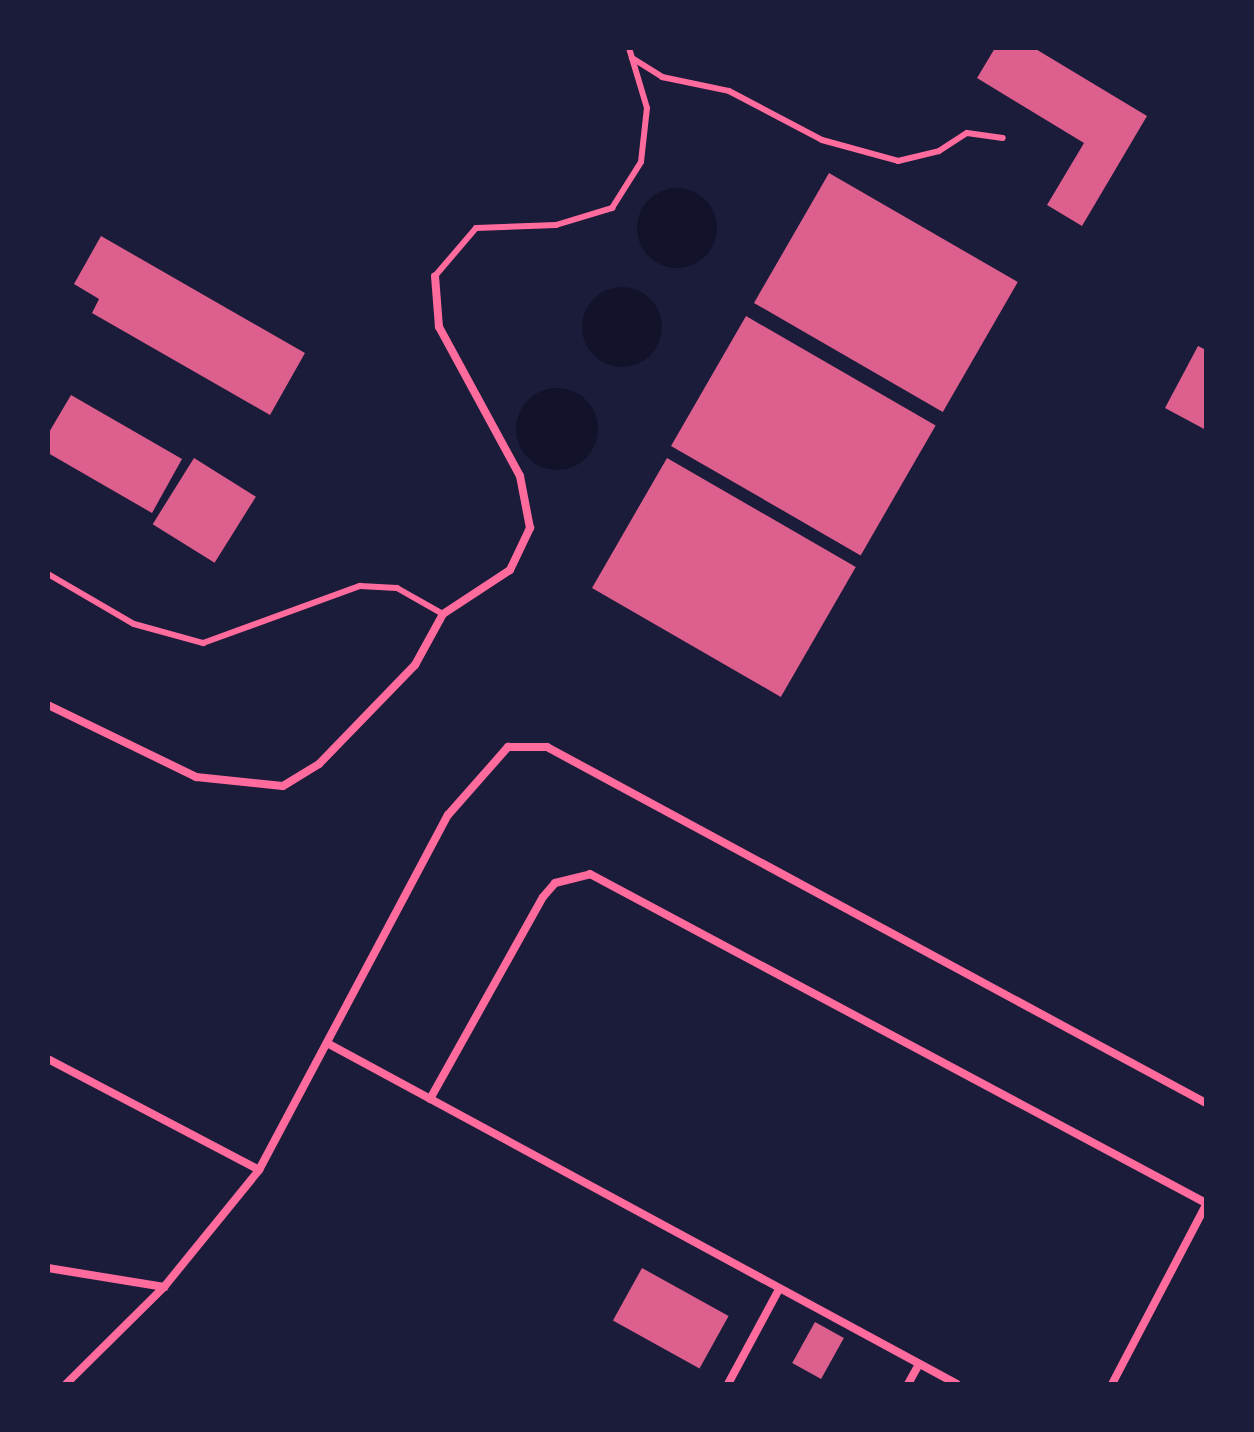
<!DOCTYPE html>
<style>
body{margin:0}
#map{position:relative;width:1254px;height:1432px;overflow:hidden;background:#1b1b3a;font-family:Barlow,sans-serif}
div>[style]{position:absolute}
.water>*{inset:0;background:#12122b}
.round{border-radius:50%}
.building>*{inset:0;background:#dd5f8e;transform-origin:0 0}
.service>*{height:6px;margin:-3px;padding:0 3px;transform-origin:3px;border-radius:3px;background:#ff6b9d}
.minor>*{height:8px;margin:-4px;padding:0 4px;transform-origin:4px;border-radius:4px;background:#ff6b9d}
span{translate:-50% -50%;white-space:nowrap;text-align:center;line-height:1.15;-webkit-text-stroke:8px #1b1b3a;paint-order:stroke}
.frame{position:absolute;inset:0;border:50px solid #1b1b3a;pointer-events:none}
</style>
<div id="map">
<div class="water">
<div class="round" style="left:637px;top:188px;width:80px;height:80px"></div>
<div class="round" style="left:582px;top:287px;width:80px;height:80px"></div>
<div class="round" style="left:516px;top:388px;width:82px;height:82px"></div>
</div>
<div class="building">
<div style="clip-path:polygon(995px 48px,1034px 48px,1147px 116px,1082px 226px,1047px 205px,1084px 143px,977px 78px)"></div>
<div style="left:829px;top:173px;width:218px;height:150px;rotate:30deg"></div>
<div style="clip-path:polygon(101px 236px,305px 353px,270px 415px,92px 313px,99px 299px,74px 284px)"></div>
<div style="left:746px;top:316px;width:219px;height:150px;rotate:30deg"></div>
<div style="clip-path:polygon(1198px 346px,1206px 350px,1206px 430px,1165px 408px)"></div>
<div style="clip-path:polygon(71px 395px,182px 459px,152px 513px,48px 453px,48px 434px)"></div>
<div style="left:194px;top:458px;width:73px;height:78px;rotate:32deg"></div>
<div style="left:667px;top:458px;width:218px;height:150px;rotate:30deg"></div>
<div style="left:642px;top:1268px;width:99px;height:60px;rotate:29deg"></div>
<div style="left:815px;top:1322px;width:33px;height:47px;rotate:29deg"></div>
</div>
<div class="service">
<div style="left:632px;top:58px;width:36px;rotate:32deg"></div>
<div style="left:662px;top:77px;width:68px;rotate:11.8deg"></div>
<div style="left:729px;top:91px;width:105px;rotate:27.8deg"></div>
<div style="left:822px;top:140px;width:79px;rotate:15.4deg"></div>
<div style="left:898px;top:161px;width:42px;rotate:-13.7deg"></div>
<div style="left:939px;top:151px;width:33px;rotate:-33deg"></div>
<div style="left:967px;top:133px;width:36px;rotate:8deg"></div>
<div style="left:435px;top:276px;width:63px;rotate:-49.5deg"></div>
<div style="left:476px;top:228px;width:80px;rotate:-2.1deg"></div>
<div style="left:556px;top:225px;width:59px;rotate:-16.9deg"></div>
<div style="left:612px;top:208px;width:54px;rotate:-57.8deg"></div>
<div style="left:641px;top:162px;width:54px;rotate:-83.7deg"></div>
<div style="left:647px;top:108px;width:63px;rotate:-106.7deg"></div>
<div style="left:48px;top:574px;width:99px;rotate:30.2deg"></div>
<div style="left:134px;top:624px;width:72px;rotate:15.4deg"></div>
<div style="left:203px;top:643px;width:167px;rotate:-20deg"></div>
<div style="left:360px;top:586px;width:37px;rotate:3deg"></div>
<div style="left:397px;top:588px;width:53px;rotate:29.5deg"></div>
</div>
<div class="minor">
<div style="left:48px;top:705px;width:165px;rotate:25.9deg"></div>
<div style="left:196px;top:777px;width:87px;rotate:5.9deg"></div>
<div style="left:283px;top:786px;width:42px;rotate:-31.4deg"></div>
<div style="left:319px;top:764px;width:138px;rotate:-45.9deg"></div>
<div style="left:415px;top:665px;width:58px;rotate:-61.2deg"></div>
<div style="left:443px;top:614px;width:80px;rotate:-33.3deg"></div>
<div style="left:510px;top:570px;width:47px;rotate:-64.5deg"></div>
<div style="left:530px;top:528px;width:53px;rotate:-100.9deg"></div>
<div style="left:520px;top:476px;width:170px;rotate:-118.5deg"></div>
<div style="left:439px;top:327px;width:51px;rotate:-94.5deg"></div>
<div style="left:327px;top:1043px;width:716px;rotate:28.43deg"></div>
<div style="left:48px;top:1059px;width:238px;rotate:27.7deg"></div>
<div style="left:430px;top:1099px;width:231px;rotate:-60.8deg"></div>
<div style="left:543px;top:897px;width:18px;rotate:-49deg"></div>
<div style="left:555px;top:883px;width:36px;rotate:-14deg"></div>
<div style="left:590px;top:874px;width:698px;rotate:28.11deg"></div>
<div style="left:48px;top:1268px;width:118px;rotate:9.3deg"></div>
<div style="left:66px;top:1384px;width:138px;rotate:-44.7deg"></div>
<div style="left:164px;top:1287px;width:151px;rotate:-50.9deg"></div>
<div style="left:259px;top:1170px;width:402px;rotate:-62deg"></div>
<div style="left:448px;top:815px;width:91px;rotate:-48.6deg"></div>
<div style="left:508px;top:747px;width:39px"></div>
<div style="left:547px;top:747px;width:749px;rotate:28.38deg"></div>
<div style="left:728px;top:1384px;width:106px;rotate:-61.7deg"></div>
<div style="left:908px;top:1384px;width:23px;rotate:-61deg"></div>
<div style="left:1112px;top:1384px;width:202px;rotate:-62.3deg"></div>
</div>
<div class="frame"></div>
</div>
